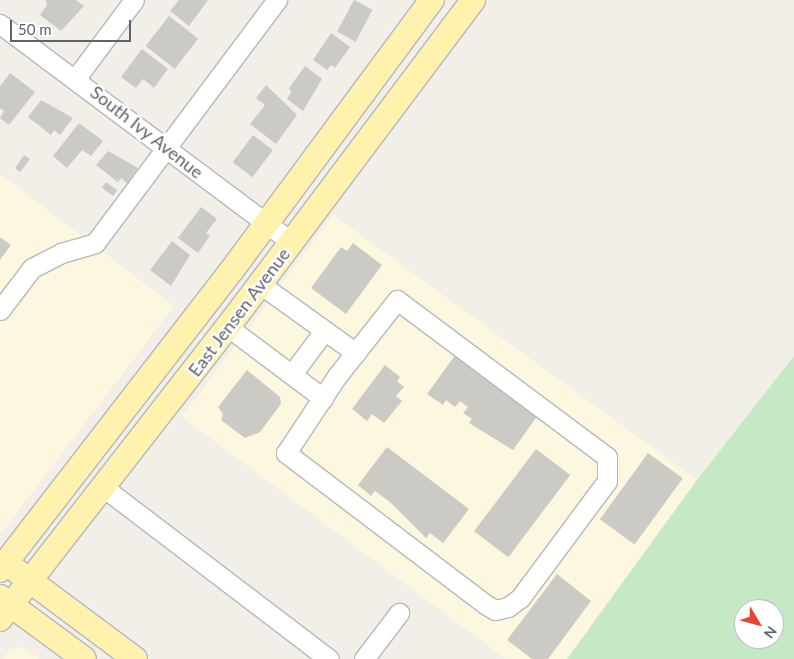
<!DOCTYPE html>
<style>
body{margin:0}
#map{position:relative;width:794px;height:659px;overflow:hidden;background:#f1efe8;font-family:Lato,sans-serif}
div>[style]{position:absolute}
.commercial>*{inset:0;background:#fef7e0}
.green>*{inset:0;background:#c5e8c5}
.building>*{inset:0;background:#cccac5;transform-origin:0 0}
.roads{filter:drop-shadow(1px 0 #b5b8bc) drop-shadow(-1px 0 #b5b8bc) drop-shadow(0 1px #b5b8bc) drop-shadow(0 -1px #b5b8bc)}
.minor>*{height:19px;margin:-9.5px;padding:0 9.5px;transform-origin:9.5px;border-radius:9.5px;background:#fff}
.major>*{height:24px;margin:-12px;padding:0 12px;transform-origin:12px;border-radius:12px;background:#fff2af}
span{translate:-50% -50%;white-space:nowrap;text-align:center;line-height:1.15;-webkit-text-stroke:4.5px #fff;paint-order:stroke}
.street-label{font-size:18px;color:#5f6368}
.north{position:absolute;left:734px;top:599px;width:50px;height:50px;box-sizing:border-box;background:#fff;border:1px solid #bfc1c3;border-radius:50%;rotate:127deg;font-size:14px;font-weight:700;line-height:20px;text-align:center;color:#5f6368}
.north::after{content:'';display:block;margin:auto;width:18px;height:22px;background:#ea4335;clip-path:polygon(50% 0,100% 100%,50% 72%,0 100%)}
.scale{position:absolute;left:10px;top:20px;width:121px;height:22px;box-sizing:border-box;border:2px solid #5f6368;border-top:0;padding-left:6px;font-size:15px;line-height:18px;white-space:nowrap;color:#5f6368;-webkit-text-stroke:4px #fff;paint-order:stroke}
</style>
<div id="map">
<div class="commercial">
<div style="clip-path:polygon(0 174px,174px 306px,2px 532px,0 532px)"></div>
<div style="clip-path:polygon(333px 215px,697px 480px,567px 659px,506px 659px,182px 417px)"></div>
<div style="clip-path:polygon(21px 647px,26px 649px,40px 659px,2px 659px,10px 650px)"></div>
</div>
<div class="green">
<div style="clip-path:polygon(evenodd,794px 356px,794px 659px,567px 659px,697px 480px,794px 356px,744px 609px,774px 609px,774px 639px,744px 639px,744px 609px)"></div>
</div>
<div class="building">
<div style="clip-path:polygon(46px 0,76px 0,84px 6px,61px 31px,40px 15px,47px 5px)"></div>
<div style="clip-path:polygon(179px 0,208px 0,189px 26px,170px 11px)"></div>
<div style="left:354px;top:0;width:21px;height:36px;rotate:28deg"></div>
<div style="left:169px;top:16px;width:37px;height:38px;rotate:38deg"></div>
<div style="clip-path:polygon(331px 33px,350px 47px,335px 68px,331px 65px,327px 70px,313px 60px)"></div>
<div style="clip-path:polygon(142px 49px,168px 69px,154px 88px,143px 79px,136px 88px,121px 77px)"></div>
<div style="clip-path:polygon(305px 66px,322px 79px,303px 111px,287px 99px,291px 92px,289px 88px)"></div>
<div style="clip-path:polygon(10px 73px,35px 92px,9px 125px,0 118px,4px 111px,0 108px,0 86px)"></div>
<div style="clip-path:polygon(266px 85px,297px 115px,276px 144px,250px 124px,265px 105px,256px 98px)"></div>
<div style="clip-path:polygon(41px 100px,73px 118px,60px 135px,54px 130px,51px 135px,28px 117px)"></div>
<div style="clip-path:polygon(79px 123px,103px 141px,91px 156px,82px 150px,67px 168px,53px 156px)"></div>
<div style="left:253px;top:135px;width:25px;height:34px;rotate:37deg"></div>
<div style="clip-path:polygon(108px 151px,138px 168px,127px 183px,121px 178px,118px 182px,96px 165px)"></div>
<div style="clip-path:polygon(24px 155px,30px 159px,20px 172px,15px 168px)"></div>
<div style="left:106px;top:182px;width:14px;height:7px;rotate:36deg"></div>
<div style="clip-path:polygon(201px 207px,217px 219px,206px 233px,210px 236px,198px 253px,178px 238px)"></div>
<div style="clip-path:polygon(0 237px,11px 245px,0 260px)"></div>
<div style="clip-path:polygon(172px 241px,190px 255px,171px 286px,150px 270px)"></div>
<div style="clip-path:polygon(353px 243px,382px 265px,346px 314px,311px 288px,341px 247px,347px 251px)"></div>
<div style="clip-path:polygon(456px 354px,538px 415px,513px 450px,469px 423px,472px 419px,463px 413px,468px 407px,460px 401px,455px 407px,446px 400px,443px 405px,427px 394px)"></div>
<div style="clip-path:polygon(385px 365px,400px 377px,397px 381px,404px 387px,396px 396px,402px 401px,384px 423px,372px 414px,367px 421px,352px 409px)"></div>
<div style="clip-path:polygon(247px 370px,280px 397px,281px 404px,260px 432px,245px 438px,221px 420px,223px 414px,218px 407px)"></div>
<div style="clip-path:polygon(387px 447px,469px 509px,443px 543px,430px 533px,426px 538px,390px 502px,375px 491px,371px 496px,358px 485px)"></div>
<div style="left:536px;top:449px;width:43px;height:103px;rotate:37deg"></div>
<div style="left:648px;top:453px;width:43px;height:82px;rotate:36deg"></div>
<div style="clip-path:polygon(557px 574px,591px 601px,548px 659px,532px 659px,507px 640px)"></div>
</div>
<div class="roads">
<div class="minor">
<div style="left:0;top:24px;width:364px;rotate:36.8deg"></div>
<div style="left:76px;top:78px;width:97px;rotate:-53.4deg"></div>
<div style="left:260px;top:284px;width:118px;rotate:35.7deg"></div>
<div style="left:397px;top:300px;width:262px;rotate:36.8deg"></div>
<div style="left:607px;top:457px;width:24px;rotate:90deg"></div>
<div style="left:607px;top:481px;width:146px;rotate:126.6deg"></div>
<div style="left:520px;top:598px;width:15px;rotate:143deg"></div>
<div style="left:508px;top:607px;width:13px;rotate:167deg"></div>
<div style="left:495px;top:610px;width:12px;rotate:-149deg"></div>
<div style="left:485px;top:604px;width:250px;rotate:-142.8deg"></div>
<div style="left:286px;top:453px;width:92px;rotate:-56.5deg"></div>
<div style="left:337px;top:376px;width:97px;rotate:-51.7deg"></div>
<div style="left:0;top:310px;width:53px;rotate:-52.7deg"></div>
<div style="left:32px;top:268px;width:33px;rotate:-27deg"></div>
<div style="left:61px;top:253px;width:35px;rotate:-16deg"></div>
<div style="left:95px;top:243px;width:304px;rotate:-53.2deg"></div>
<div style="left:228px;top:327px;width:119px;rotate:36.8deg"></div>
<div style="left:292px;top:374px;width:54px;rotate:-53.3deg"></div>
<div style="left:103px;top:487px;width:284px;rotate:37.3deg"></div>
<div style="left:364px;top:659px;width:58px;rotate:-52.7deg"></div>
</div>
<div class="major">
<div style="left:0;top:570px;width:379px;rotate:-52.3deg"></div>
<div style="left:232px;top:270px;width:336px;rotate:-53.5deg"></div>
<div style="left:17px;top:571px;width:147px;rotate:36.7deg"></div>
<div style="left:0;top:597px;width:104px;rotate:36.4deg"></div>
<div style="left:0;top:619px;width:394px;rotate:-52.1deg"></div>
<div style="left:242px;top:308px;width:385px;rotate:-53.1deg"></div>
</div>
</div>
<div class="street-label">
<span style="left:147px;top:132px;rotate:38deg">South Ivy Avenue</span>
<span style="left:239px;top:312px;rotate:-53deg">East Jensen Avenue</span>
</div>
<div class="north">N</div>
<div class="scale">50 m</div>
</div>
